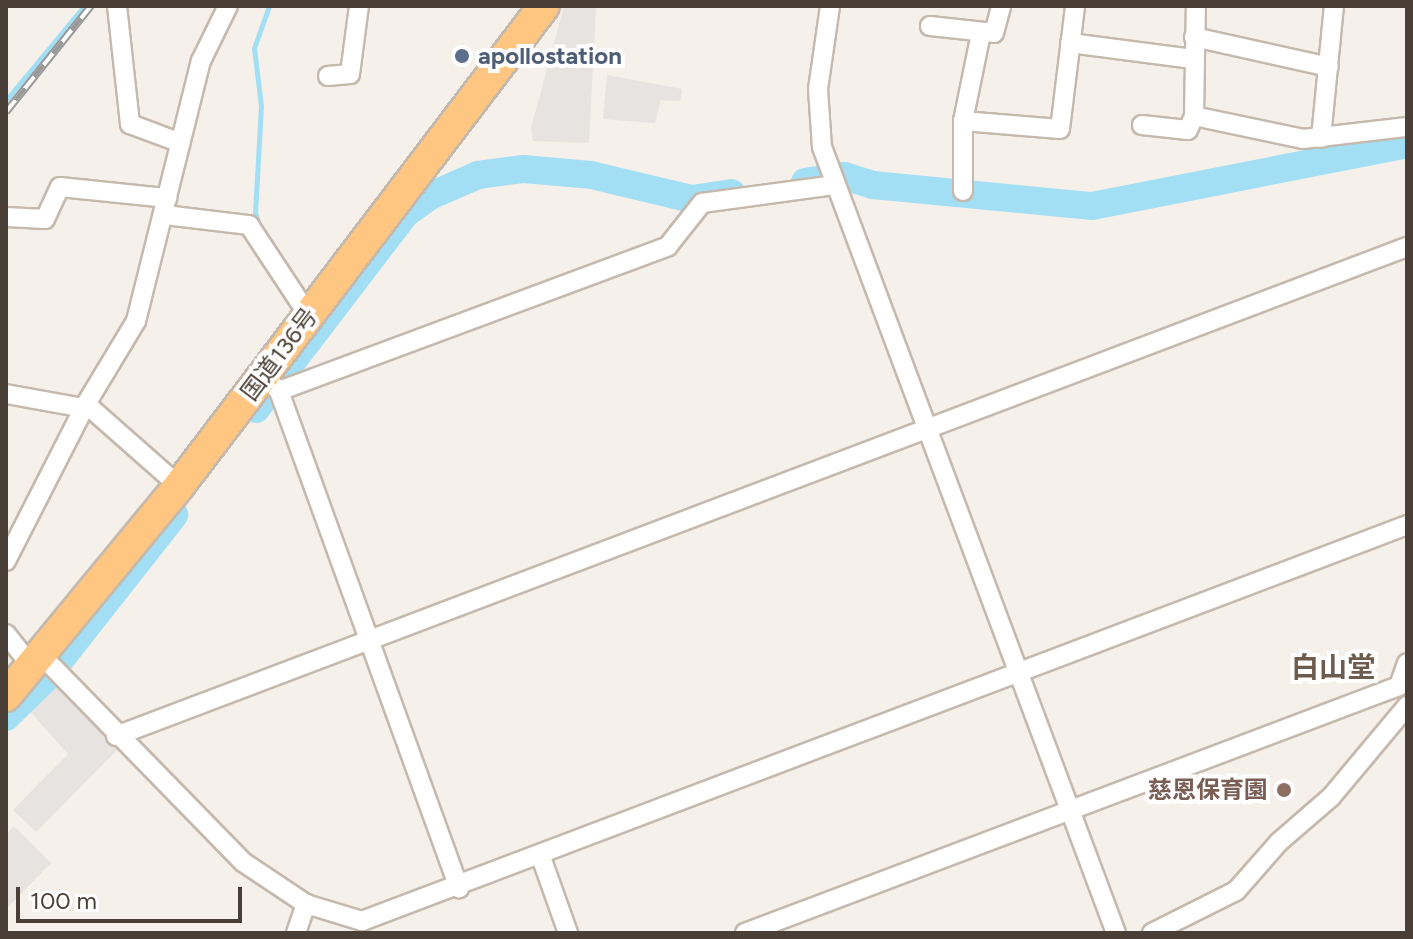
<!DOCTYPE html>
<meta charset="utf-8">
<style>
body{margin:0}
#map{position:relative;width:1413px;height:939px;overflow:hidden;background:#f5f0e9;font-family:Figtree,"Noto Sans JP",sans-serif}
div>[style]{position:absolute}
.parking>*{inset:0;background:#e6e3e1}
.stream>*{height:5px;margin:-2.5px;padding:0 2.5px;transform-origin:2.5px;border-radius:2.5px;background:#a2dff5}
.river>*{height:28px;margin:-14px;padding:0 14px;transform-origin:14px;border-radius:14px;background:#a2dff5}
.roads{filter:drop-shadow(2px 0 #c5b9ad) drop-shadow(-2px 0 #c5b9ad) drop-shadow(0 2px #c5b9ad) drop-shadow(0 -2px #c5b9ad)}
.minor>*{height:18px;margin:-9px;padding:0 9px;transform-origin:9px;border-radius:9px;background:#fff}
.trunk>*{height:30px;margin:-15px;padding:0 15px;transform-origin:15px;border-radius:15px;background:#ffc681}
.rail>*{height:8px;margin-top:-4px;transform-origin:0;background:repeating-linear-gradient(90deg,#fff 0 15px,#989898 0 30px);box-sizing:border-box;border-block:2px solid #989898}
.dots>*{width:22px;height:22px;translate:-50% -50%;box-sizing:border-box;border:4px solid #fff;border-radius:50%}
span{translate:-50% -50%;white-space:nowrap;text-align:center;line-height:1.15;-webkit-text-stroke:8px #fff;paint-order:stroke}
.service-label{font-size:24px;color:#4e5e75;font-weight:700}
.left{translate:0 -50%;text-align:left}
.street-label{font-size:24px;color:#4a3f36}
.education-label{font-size:24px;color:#785e54;font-weight:700}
.right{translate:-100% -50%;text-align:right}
.quarter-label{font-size:28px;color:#6d5c4d;font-weight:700}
.frame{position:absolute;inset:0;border:8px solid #4a3f36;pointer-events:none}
.scale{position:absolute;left:16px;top:887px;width:226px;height:36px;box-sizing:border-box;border:4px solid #4a3f36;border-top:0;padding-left:10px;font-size:24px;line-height:28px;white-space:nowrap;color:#4a3f36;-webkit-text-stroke:6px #fff;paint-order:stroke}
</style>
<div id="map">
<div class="parking">
<div style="clip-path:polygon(564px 6px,596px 6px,589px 143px,533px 141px,531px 128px)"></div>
<div style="clip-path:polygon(607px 75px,682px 89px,680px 101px,661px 100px,655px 123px,603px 119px)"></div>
<div style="clip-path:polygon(51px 679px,119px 748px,36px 832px,13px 810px,68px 754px,25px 706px)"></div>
<div style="clip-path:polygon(14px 826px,51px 863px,6px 909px,6px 834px)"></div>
</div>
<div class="stream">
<div style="left:6px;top:100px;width:122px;rotate:-50.3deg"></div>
<div style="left:259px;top:225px;width:13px;rotate:-108deg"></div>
<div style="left:255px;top:213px;width:107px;rotate:-86.8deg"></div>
<div style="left:261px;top:106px;width:58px;rotate:-96.9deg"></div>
<div style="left:254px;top:48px;width:45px;rotate:-70.3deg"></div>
</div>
<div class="river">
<div style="left:805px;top:182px;width:39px;rotate:-9deg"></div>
<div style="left:844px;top:176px;width:30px;rotate:17deg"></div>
<div style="left:873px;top:185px;width:220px;rotate:5.5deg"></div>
<div style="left:1092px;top:206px;width:321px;rotate:-11.1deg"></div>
<div style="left:256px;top:409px;width:247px;rotate:-52.6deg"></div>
<div style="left:406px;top:213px;width:29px;rotate:-35deg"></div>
<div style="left:430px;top:196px;width:52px;rotate:-23.6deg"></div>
<div style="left:478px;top:175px;width:45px;rotate:-7.6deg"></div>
<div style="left:523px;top:169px;width:68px;rotate:5deg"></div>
<div style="left:591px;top:175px;width:104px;rotate:13.4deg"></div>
<div style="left:692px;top:199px;width:40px;rotate:-8.5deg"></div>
<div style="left:6px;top:717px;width:54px;rotate:-44.3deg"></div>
<div style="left:45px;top:679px;width:209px;rotate:-51.8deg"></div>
</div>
<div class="roads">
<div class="minor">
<div style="left:117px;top:6px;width:119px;rotate:83.7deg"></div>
<div style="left:130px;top:124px;width:54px;rotate:20.4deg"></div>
<div style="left:830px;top:6px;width:84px;rotate:98.2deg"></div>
<div style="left:818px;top:89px;width:58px;rotate:86.1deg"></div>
<div style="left:822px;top:147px;width:839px;rotate:69.49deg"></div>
<div style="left:930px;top:26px;width:64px;rotate:6.2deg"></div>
<div style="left:994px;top:33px;width:28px;rotate:-75deg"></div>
<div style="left:1194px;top:37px;width:138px;rotate:12.5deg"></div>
<div style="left:1070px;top:43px;width:124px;rotate:7.4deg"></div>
<div style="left:328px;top:76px;width:22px;rotate:-5deg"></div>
<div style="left:350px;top:74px;width:69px;rotate:-82.5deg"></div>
<div style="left:1194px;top:116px;width:110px;rotate:-89deg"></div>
<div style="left:963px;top:121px;width:97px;rotate:4.7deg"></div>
<div style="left:1060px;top:129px;width:124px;rotate:-83deg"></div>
<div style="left:1142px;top:125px;width:46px;rotate:6.2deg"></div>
<div style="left:1188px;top:130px;width:15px;rotate:-67deg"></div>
<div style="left:1194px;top:116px;width:111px;rotate:11.9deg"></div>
<div style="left:1303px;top:139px;width:105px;rotate:-6.6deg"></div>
<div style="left:1321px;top:138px;width:133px;rotate:-84.4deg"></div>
<div style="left:963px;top:191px;width:70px;rotate:-90deg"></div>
<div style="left:963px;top:121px;width:90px;rotate:-78.4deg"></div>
<div style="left:165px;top:215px;width:85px;rotate:6.8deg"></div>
<div style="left:249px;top:225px;width:109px;rotate:56.6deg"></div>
<div style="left:6px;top:217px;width:39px;rotate:3deg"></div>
<div style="left:45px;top:219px;width:35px;rotate:-65deg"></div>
<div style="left:60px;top:187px;width:108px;rotate:5.9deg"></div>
<div style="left:270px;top:382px;width:13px;rotate:45deg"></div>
<div style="left:279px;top:391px;width:529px;rotate:70.09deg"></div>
<div style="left:279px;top:391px;width:415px;rotate:-20.4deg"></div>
<div style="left:668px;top:246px;width:55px;rotate:-51.7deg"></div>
<div style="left:702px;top:203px;width:135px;rotate:-7.7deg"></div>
<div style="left:6px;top:394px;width:79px;rotate:10.2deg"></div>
<div style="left:86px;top:404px;width:124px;rotate:41.4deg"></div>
<div style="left:6px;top:561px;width:176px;rotate:-63deg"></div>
<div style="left:86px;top:404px;width:97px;rotate:-58.9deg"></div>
<div style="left:136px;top:321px;width:268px;rotate:-76deg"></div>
<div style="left:201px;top:61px;width:61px;rotate:-63.9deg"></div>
<div style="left:6px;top:634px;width:43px;rotate:51.5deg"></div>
<div style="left:43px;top:657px;width:286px;rotate:45.7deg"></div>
<div style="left:243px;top:862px;width:76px;rotate:33.7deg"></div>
<div style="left:306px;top:904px;width:59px;rotate:16.9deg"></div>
<div style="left:362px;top:921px;width:1118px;rotate:-20.75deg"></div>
<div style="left:116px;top:736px;width:1381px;rotate:-20.75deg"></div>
<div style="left:541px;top:857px;width:81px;rotate:70.4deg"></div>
<div style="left:296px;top:933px;width:31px;rotate:-71deg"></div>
<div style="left:745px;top:933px;width:699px;rotate:-20.69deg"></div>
<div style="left:1399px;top:686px;width:24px;rotate:-71deg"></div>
<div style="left:1152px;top:933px;width:94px;rotate:-26.6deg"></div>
<div style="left:1236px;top:891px;width:65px;rotate:-48.7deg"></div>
<div style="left:1279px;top:842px;width:69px;rotate:-40.9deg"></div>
<div style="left:1331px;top:797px;width:119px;rotate:-50.1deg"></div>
</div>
<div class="trunk">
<div style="left:6px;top:696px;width:272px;rotate:-50.5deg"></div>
<div style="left:179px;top:486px;width:603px;rotate:-52.75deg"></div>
</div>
</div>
<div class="rail">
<div style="left:6px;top:112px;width:136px;rotate:-51.3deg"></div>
</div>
<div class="dots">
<div style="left:462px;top:56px;background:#5c6f8a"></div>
<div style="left:1284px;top:790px;background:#8d6e63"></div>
</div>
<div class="service-label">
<span class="left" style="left:478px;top:56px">apollostation</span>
</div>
<div class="street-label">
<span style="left:279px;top:354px;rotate:-53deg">国道136号</span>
</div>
<div class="education-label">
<span class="right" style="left:1268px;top:790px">慈恩保育園</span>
</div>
<div class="quarter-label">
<span style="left:1333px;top:667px">白山堂</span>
</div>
<div class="frame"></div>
<div class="scale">100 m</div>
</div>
